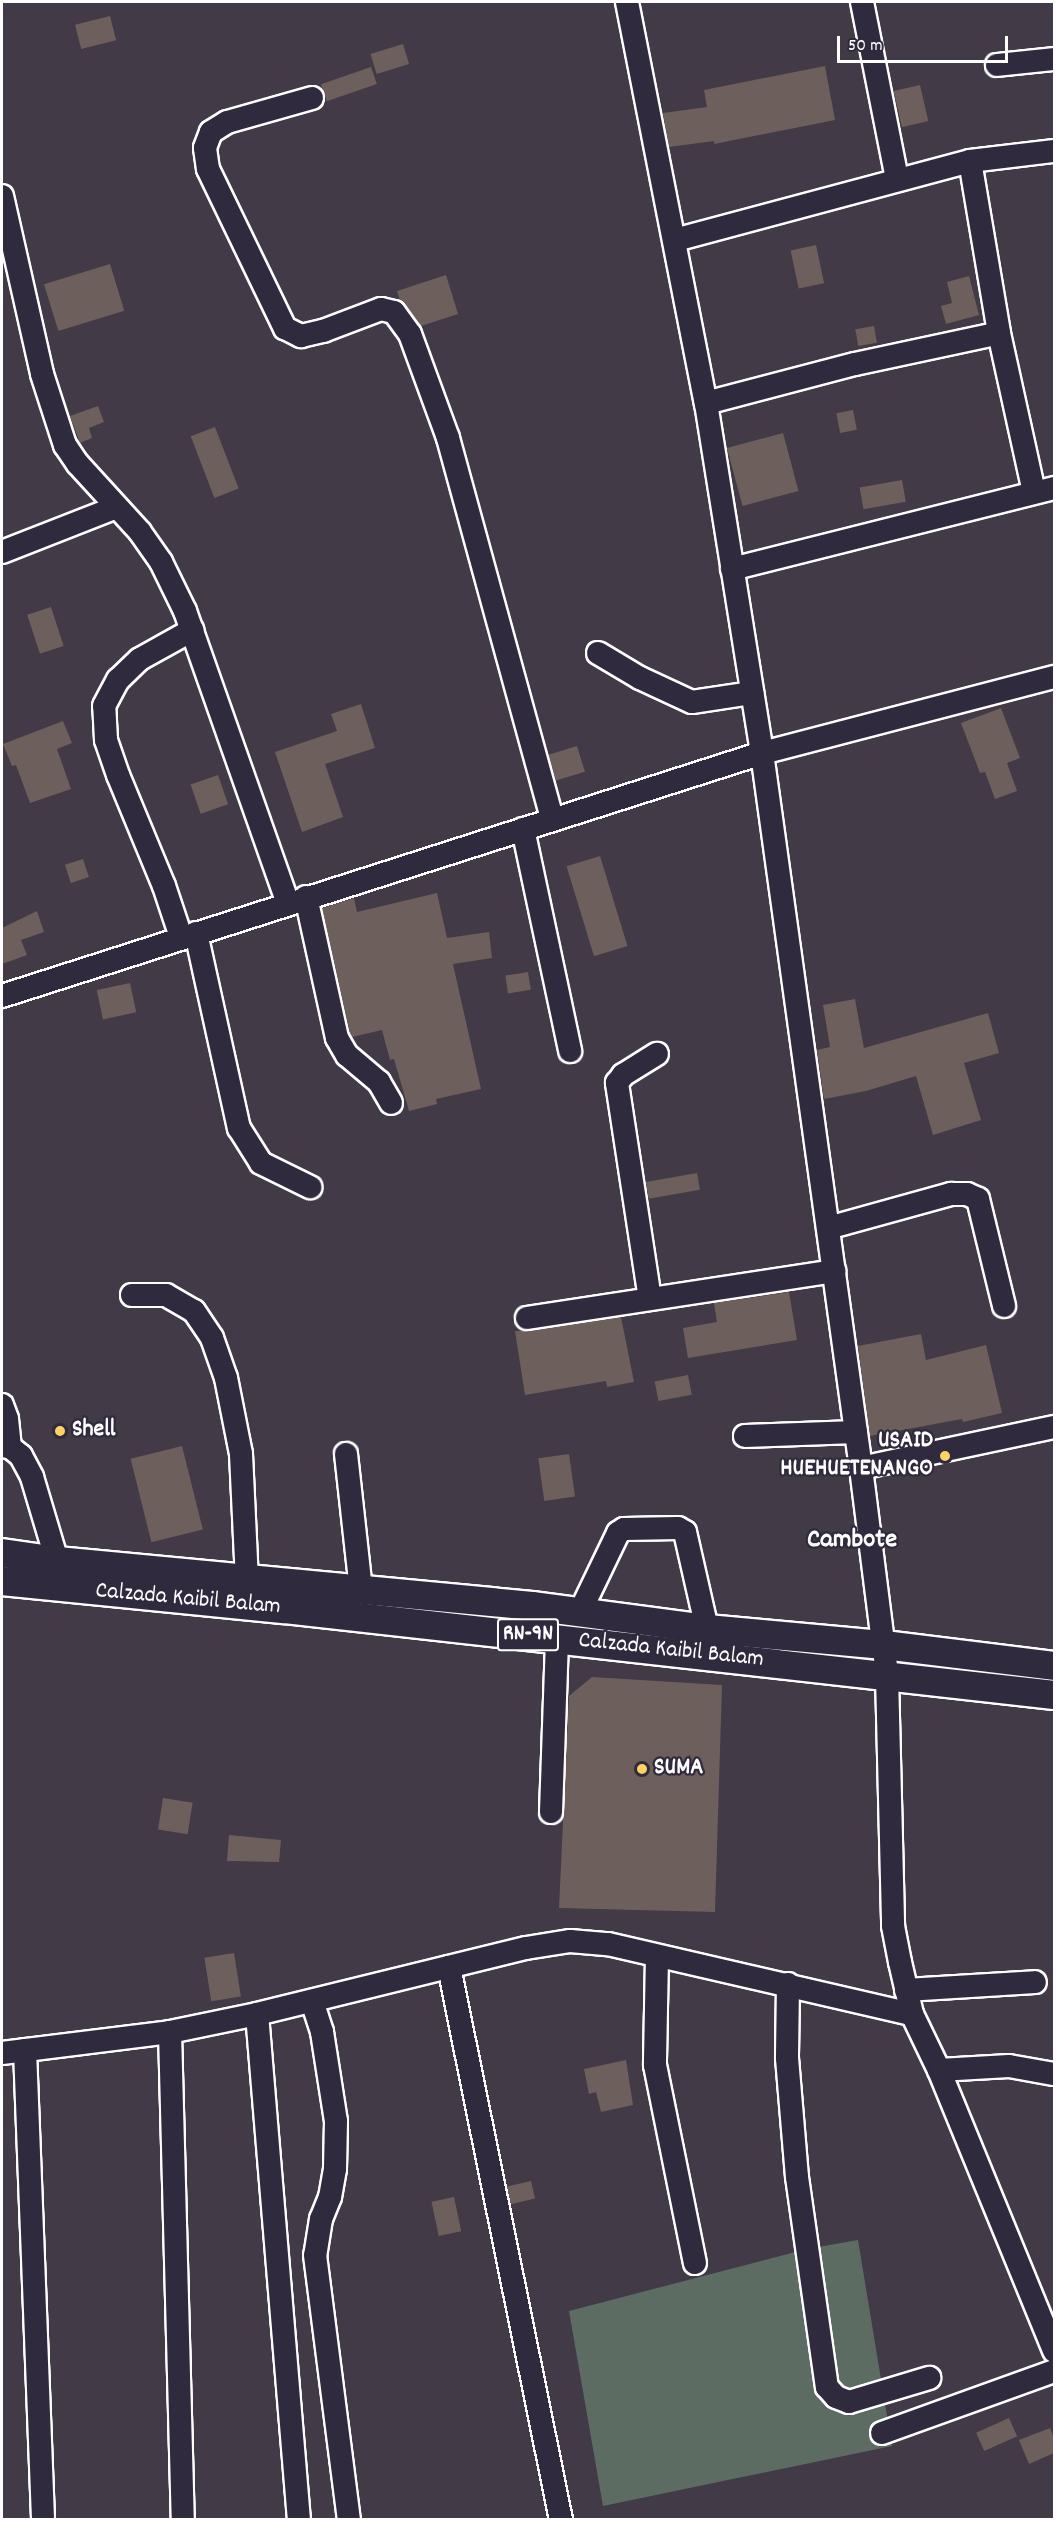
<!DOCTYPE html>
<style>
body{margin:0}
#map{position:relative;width:1056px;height:2521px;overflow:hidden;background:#423a46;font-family:Dekko,sans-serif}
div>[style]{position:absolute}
.green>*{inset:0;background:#5c6c63}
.building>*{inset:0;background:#6d5f5b;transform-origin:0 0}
.roads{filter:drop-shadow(2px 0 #fff) drop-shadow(-2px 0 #fff) drop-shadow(0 2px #fff) drop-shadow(0 -2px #fff)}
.minor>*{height:22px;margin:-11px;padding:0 11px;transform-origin:11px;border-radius:11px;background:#2f2a3d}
.major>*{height:28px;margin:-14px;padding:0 14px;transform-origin:14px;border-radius:14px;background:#2f2a3d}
.dots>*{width:16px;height:16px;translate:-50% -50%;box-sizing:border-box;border:3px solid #2f2a3d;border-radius:50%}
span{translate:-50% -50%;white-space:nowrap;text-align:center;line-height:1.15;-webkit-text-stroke:4.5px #2f2a3d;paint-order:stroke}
.shield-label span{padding:2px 4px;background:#2f2a3d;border:2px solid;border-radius:4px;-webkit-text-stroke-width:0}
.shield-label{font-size:22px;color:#fff;font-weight:700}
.poi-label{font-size:24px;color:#fff;font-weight:700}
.left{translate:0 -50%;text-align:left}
.right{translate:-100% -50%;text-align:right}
.street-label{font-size:24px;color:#fff}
.quarter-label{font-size:27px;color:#fff;font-weight:700}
.frame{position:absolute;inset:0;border:3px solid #fff;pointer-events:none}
.scale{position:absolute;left:837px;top:36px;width:171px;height:27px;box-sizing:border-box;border:3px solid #fff;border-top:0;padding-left:8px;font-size:18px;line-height:21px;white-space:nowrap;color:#fff;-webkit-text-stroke:4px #2f2a3d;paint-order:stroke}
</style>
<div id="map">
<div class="green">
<div style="clip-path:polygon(858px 2240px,892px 2446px,603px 2506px,569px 2311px,807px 2249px)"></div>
</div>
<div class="building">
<div style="left:110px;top:16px;width:25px;height:36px;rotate:76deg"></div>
<div style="left:403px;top:44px;width:21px;height:34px;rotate:73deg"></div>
<div style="clip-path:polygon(825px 66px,835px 120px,714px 144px,714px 141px,669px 147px,663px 113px,707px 107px,704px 90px)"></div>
<div style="left:371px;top:67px;width:18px;height:53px;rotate:71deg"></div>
<div style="left:920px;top:85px;width:37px;height:27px;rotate:77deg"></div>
<div style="left:816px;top:245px;width:39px;height:26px;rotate:78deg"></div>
<div style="left:110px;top:264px;width:49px;height:69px;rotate:73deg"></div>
<div style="clip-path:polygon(446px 275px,458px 314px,421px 326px,400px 301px,397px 291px)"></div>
<div style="clip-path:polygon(969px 276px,979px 315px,946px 324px,941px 306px,952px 303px,947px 282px)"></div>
<div style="left:874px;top:326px;width:17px;height:19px;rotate:80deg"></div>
<div style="clip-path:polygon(98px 406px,104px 422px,89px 428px,92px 438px,80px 443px,70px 416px)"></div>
<div style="left:853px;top:410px;width:20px;height:17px;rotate:79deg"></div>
<div style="left:215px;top:427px;width:66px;height:26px;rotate:69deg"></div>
<div style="left:783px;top:433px;width:60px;height:58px;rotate:75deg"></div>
<div style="left:902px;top:480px;width:22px;height:43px;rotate:80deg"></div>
<div style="left:51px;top:607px;width:41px;height:25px;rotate:72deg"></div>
<div style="clip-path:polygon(361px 704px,375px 748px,325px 764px,343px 817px,302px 832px,275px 752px,337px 731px,331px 714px)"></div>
<div style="clip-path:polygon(1001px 708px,1020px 758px,1007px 763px,1017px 791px,995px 799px,985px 772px,980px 773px,961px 723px)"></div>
<div style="clip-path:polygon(63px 721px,72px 743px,57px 749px,71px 789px,30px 803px,16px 765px,12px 766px,3px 744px)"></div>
<div style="left:577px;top:746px;width:27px;height:30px;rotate:73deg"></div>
<div style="left:218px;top:775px;width:31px;height:29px;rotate:71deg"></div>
<div style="left:600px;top:856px;width:94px;height:35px;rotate:73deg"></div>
<div style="left:83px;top:859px;width:19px;height:19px;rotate:72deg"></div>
<div style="clip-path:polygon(437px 893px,447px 938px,489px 932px,492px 958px,453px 964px,481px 1089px,436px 1099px,437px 1104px,409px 1111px,394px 1059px,390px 1060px,382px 1030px,352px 1037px,350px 1033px,322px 908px,354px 898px,357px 912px)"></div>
<div style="clip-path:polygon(37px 911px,44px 932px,21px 940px,27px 955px,2px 964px,2px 928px)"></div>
<div style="left:528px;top:972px;width:18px;height:23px;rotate:81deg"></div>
<div style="left:130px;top:983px;width:30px;height:34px;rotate:78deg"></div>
<div style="clip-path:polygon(855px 999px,864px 1048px,988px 1013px,999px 1053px,964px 1063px,981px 1120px,933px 1135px,916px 1076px,866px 1091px,824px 1099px,817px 1050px,830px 1047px,823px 1005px)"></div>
<div style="left:697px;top:1173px;width:17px;height:52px;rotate:80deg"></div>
<div style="clip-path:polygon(789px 1292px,797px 1340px,688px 1358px,683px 1328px,717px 1322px,714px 1303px)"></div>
<div style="clip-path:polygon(621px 1317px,634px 1382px,607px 1387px,606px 1381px,525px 1395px,515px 1331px,529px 1331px)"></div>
<div style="clip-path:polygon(921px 1334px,926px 1360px,986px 1345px,1002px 1413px,963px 1422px,962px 1419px,870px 1436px,858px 1346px)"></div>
<div style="left:688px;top:1375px;width:20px;height:34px;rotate:79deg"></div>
<div style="left:182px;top:1446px;width:86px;height:53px;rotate:76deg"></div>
<div style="left:569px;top:1454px;width:43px;height:31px;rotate:82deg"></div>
<div style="clip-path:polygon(592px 1677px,722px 1685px,715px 1912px,559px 1908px,569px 1696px)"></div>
<div style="left:163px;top:1798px;width:30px;height:32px;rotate:9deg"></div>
<div style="clip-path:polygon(229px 1835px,281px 1840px,279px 1862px,227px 1861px)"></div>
<div style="left:234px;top:1953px;width:44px;height:30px;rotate:81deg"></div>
<div style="clip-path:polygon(626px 2060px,633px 2105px,601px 2112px,596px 2092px,589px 2094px,584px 2069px)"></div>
<div style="left:531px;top:2181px;width:18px;height:25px;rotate:77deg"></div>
<div style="left:454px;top:2197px;width:35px;height:23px;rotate:78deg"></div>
<div style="left:1009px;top:2418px;width:20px;height:36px;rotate:66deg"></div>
<div style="clip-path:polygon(1050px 2428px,1054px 2439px,1054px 2453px,1029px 2464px,1019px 2440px)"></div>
</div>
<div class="roads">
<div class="minor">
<div style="left:627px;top:2px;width:409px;rotate:78.9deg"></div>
<div style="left:706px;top:403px;width:354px;rotate:80.9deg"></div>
<div style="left:762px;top:753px;width:722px;rotate:82.12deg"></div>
<div style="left:861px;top:1468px;width:209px;rotate:82.8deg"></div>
<div style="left:887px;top:1675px;width:251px;rotate:88.6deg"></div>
<div style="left:893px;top:1926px;width:37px;rotate:79deg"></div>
<div style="left:900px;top:1962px;width:53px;rotate:77deg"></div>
<div style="left:912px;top:2014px;width:62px;rotate:64.3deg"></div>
<div style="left:939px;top:2070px;width:304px;rotate:67.7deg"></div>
<div style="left:862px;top:2px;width:179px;rotate:78.8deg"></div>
<div style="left:997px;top:65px;width:57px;rotate:-6deg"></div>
<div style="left:312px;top:98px;width:88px;rotate:164.2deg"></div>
<div style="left:227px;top:122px;width:19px;rotate:148deg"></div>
<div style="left:211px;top:132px;width:17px;rotate:111deg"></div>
<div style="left:205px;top:148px;width:21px;rotate:82deg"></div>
<div style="left:208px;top:169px;width:177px;rotate:64.2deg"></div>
<div style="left:285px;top:328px;width:18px;rotate:27deg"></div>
<div style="left:301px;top:336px;width:23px;rotate:-13deg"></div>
<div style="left:323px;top:331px;width:62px;rotate:-20.8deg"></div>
<div style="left:381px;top:309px;width:13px;rotate:13deg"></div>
<div style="left:394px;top:312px;width:27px;rotate:54deg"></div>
<div style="left:410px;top:334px;width:111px;rotate:69.9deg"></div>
<div style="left:448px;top:438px;width:395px;rotate:74.7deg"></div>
<div style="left:970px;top:161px;width:174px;rotate:80.4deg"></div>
<div style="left:999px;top:333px;width:163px;rotate:77.6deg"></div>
<div style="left:2px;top:196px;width:182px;rotate:77.3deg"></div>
<div style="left:42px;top:374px;width:75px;rotate:72.1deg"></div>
<div style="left:65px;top:445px;width:23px;rotate:56deg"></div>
<div style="left:78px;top:464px;width:92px;rotate:47.6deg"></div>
<div style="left:140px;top:532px;width:37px;rotate:55deg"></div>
<div style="left:161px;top:562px;width:55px;rotate:63.9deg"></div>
<div style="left:185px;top:611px;width:310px;rotate:70.6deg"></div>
<div style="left:675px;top:240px;width:305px;rotate:-15deg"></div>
<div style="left:970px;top:161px;width:85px;rotate:-6.8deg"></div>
<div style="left:706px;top:403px;width:154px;rotate:-14.7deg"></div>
<div style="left:855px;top:364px;width:147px;rotate:-12.1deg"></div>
<div style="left:2px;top:552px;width:123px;rotate:-21.4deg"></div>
<div style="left:732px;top:569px;width:332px;rotate:-14.1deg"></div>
<div style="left:598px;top:653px;width:49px;rotate:30.8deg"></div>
<div style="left:640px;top:678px;width:57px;rotate:24.8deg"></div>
<div style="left:692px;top:702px;width:61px;rotate:-8.5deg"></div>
<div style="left:523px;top:829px;width:227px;rotate:78deg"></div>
<div style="left:306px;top:897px;width:144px;rotate:77.6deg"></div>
<div style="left:337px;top:1038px;width:20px;rotate:60deg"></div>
<div style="left:347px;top:1055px;width:42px;rotate:40.2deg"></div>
<div style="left:379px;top:1082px;width:24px;rotate:60deg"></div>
<div style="left:196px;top:933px;width:200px;rotate:77.6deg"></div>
<div style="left:239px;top:1128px;width:41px;rotate:57.8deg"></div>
<div style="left:261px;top:1163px;width:55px;rotate:26.1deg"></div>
<div style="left:181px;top:937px;width:54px;rotate:-108.4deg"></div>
<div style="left:164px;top:886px;width:120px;rotate:-112.5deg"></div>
<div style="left:118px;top:775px;width:37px;rotate:-109deg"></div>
<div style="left:106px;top:740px;width:34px;rotate:-93deg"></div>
<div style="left:104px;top:706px;width:30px;rotate:-62deg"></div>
<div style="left:118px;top:680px;width:30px;rotate:-44deg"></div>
<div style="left:140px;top:659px;width:60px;rotate:-29.1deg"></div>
<div style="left:2px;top:996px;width:798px;rotate:-17.73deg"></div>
<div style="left:762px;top:753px;width:302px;rotate:-14.6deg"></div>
<div style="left:828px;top:1228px;width:128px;rotate:-15.5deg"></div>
<div style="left:951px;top:1194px;width:16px"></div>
<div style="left:967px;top:1194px;width:12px;rotate:24deg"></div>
<div style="left:978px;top:1199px;width:110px;rotate:76.3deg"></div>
<div style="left:132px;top:1295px;width:34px"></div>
<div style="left:166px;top:1295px;width:32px;rotate:30deg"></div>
<div style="left:194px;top:1311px;width:32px;rotate:56deg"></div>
<div style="left:212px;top:1338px;width:42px;rotate:70.7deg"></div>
<div style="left:226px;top:1378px;width:77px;rotate:78.8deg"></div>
<div style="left:241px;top:1454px;width:125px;rotate:87.3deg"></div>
<div style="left:650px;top:1299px;width:219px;rotate:-98.7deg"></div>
<div style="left:617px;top:1083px;width:10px;rotate:-53deg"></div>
<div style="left:623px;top:1075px;width:40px;rotate:-32deg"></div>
<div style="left:527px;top:1318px;width:311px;rotate:-8.7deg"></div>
<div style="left:2px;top:1405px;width:15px;rotate:70deg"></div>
<div style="left:7px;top:1419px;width:28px;rotate:84deg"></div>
<div style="left:745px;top:1436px;width:111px;rotate:-2.1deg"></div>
<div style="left:2px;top:1446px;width:8px;rotate:7deg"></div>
<div style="left:10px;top:1447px;width:14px;rotate:39deg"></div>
<div style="left:21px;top:1456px;width:24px;rotate:62deg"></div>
<div style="left:32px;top:1477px;width:88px;rotate:73.4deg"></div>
<div style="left:346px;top:1454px;width:137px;rotate:83.7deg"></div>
<div style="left:861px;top:1468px;width:197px;rotate:-12deg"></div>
<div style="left:580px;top:1612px;width:88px;rotate:-64.3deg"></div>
<div style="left:618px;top:1533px;width:7px;rotate:-34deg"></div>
<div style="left:624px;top:1529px;width:54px;rotate:-1.1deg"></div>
<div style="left:678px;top:1528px;width:8px;rotate:30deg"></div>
<div style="left:685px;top:1532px;width:99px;rotate:77.2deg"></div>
<div style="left:551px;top:1812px;width:173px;rotate:-88deg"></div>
<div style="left:657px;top:1956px;width:109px;rotate:91.1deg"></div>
<div style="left:655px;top:2065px;width:202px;rotate:78.6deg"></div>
<div style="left:449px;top:1967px;width:564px;rotate:78.55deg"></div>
<div style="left:788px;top:1984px;width:74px;rotate:90.8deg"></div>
<div style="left:787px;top:2058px;width:119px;rotate:85.2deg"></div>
<div style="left:797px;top:2177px;width:212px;rotate:81.9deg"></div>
<div style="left:827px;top:2387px;width:13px;rotate:48deg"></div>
<div style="left:836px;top:2397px;width:14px;rotate:21deg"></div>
<div style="left:849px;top:2402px;width:84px;rotate:-16.7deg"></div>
<div style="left:906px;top:1990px;width:129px;rotate:-3.5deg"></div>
<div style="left:312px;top:2001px;width:33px;rotate:72deg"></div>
<div style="left:322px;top:2032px;width:90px;rotate:81.1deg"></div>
<div style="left:336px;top:2121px;width:48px;rotate:91.2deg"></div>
<div style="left:335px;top:2169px;width:28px;rotate:100deg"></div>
<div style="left:330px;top:2197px;width:24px;rotate:112deg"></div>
<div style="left:321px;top:2219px;width:36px;rotate:99deg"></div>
<div style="left:315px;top:2255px;width:267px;rotate:82.7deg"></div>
<div style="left:257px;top:2014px;width:508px;rotate:85.26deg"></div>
<div style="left:170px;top:2032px;width:488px;rotate:88.5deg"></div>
<div style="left:25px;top:2050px;width:470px;rotate:87.8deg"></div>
<div style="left:2px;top:2053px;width:169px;rotate:-7.1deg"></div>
<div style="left:170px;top:2032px;width:89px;rotate:-11.7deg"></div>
<div style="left:257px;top:2014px;width:277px;rotate:-13.8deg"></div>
<div style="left:526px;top:1948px;width:45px;rotate:-9deg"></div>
<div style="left:570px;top:1941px;width:38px;rotate:5deg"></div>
<div style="left:608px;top:1944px;width:312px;rotate:13deg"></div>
<div style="left:939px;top:2070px;width:70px;rotate:-3.3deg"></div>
<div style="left:1009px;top:2066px;width:46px;rotate:10.1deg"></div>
<div style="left:882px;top:2433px;width:183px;rotate:-19.8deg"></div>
</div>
<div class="major">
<div style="left:2px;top:1553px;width:56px;rotate:8.3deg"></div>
<div style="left:57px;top:1561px;width:477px;rotate:5.4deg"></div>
<div style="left:532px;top:1606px;width:177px;rotate:7.5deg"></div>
<div style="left:707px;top:1629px;width:178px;rotate:5.2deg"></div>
<div style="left:884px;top:1645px;width:171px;rotate:7deg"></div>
<div style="left:2px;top:1581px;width:284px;rotate:5.7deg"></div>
<div style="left:285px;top:1609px;width:774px;rotate:6.38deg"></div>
</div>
</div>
<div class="dots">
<div style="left:60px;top:1431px;background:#ffd166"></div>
<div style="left:945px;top:1456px;background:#ffd166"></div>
<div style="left:642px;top:1769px;background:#ffd166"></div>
</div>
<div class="shield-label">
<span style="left:528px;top:1635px">RN-9N</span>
</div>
<div class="poi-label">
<span class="left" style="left:72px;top:1431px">Shell</span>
<span class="right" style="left:933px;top:1456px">USAID<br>HUEHUETENANGO</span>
<span class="left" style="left:654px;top:1769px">SUMA</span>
</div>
<div class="street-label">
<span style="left:188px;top:1600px;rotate:5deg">Calzada Kaibil Balam</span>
<span style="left:671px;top:1651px;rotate:6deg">Calzada Kaibil Balam</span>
</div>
<div class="quarter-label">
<span style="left:852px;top:1541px">Cambote</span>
</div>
<div class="frame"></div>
<div class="scale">50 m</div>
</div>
